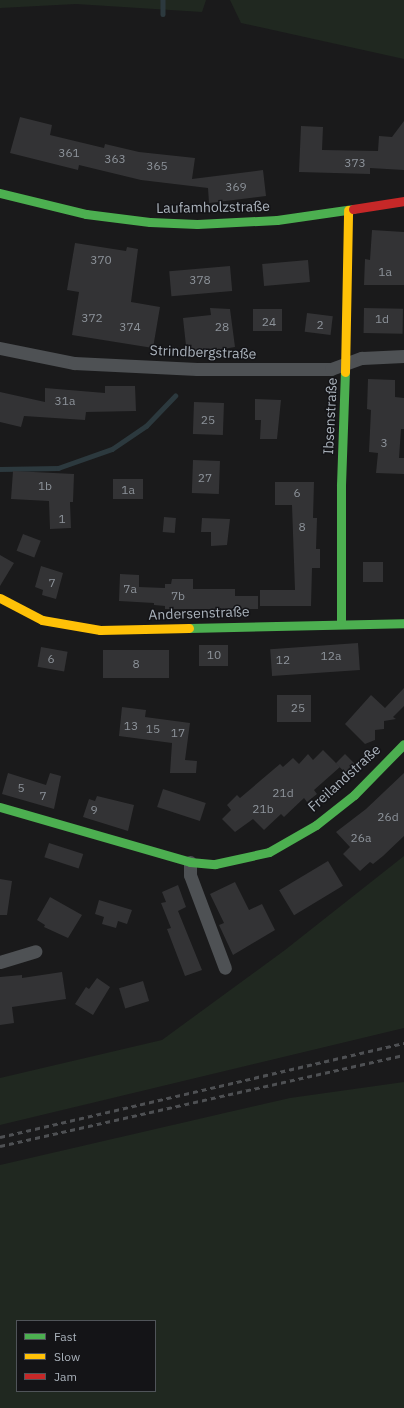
<!DOCTYPE html>
<meta charset="utf-8">
<style>
body{margin:0}
#map{position:relative;width:404px;height:1408px;overflow:hidden;background:#1a1a1b;font-family:"IBM Plex Sans",sans-serif}
div>[style]{position:absolute}
.green>*{inset:0;background:#202820}
.stream>*{height:4.5px;margin:-2.25px;padding:0 2.25px;transform-origin:2.25px;border-radius:2.25px;background:#2c393e}
.building>*{inset:0;background:#333335;transform-origin:0 0}
.street>*{height:13px;margin:-6.5px;padding:0 6.5px;transform-origin:6.5px;border-radius:6.5px;background:#4e5154}
.fast>*{height:9px;margin:-4.5px;padding:0 4.5px;transform-origin:4.5px;border-radius:4.5px;background:#4caf50}
.slow>*{height:9px;margin:-4.5px;padding:0 4.5px;transform-origin:4.5px;border-radius:4.5px;background:#ffc107}
.jam>*{height:9px;margin:-4.5px;padding:0 4.5px;transform-origin:4.5px;border-radius:4.5px;background:#c62828}
.rail>*{height:3px;margin-top:-1.5px;transform-origin:0;background:repeating-linear-gradient(90deg,#4e5053 0 5px,transparent 0 9px)}
span{translate:-50% -50%;white-space:nowrap;text-align:center;line-height:1.15;-webkit-text-stroke:3px #141417;paint-order:stroke}
.number-label{font-size:12px;color:#8d939a}
.number-label span{-webkit-text-stroke-width:0}
.street-label{font-size:14px;color:#abb3bc}
.legend{position:absolute;left:16px;top:1320px;width:140px;height:72px;box-sizing:border-box;background:#141417;border:1px solid #505459;margin:0;padding:5px 7px;list-style:none;font-size:12px;color:#abb3bc}
.legend li{display:flex;align-items:center;gap:8px;height:20px}
.legend b{width:20px;border:1px solid #505459}
</style>
<div id="map">
<div class="green">
<div style="clip-path:polygon(0 0,206px 0,202px 12px,76px 4px,0 8px)"></div>
<div style="clip-path:polygon(230px 0,404px 0,404px 59px,241px 23px)"></div>
<div style="clip-path:polygon(404px 856px,404px 1028px,0 1125px,0 1078px,162px 1040px,285px 950px)"></div>
<div style="clip-path:polygon(evenodd,404px 1082px,404px 1408px,0 1408px,0 1165px,290px 1098px,404px 1082px,17px 1321px,155px 1321px,155px 1391px,17px 1391px,17px 1321px)"></div>
</div>
<div class="stream">
<div style="left:163px;top:0;width:14px;rotate:90deg"></div>
<div style="left:0;top:469px;width:58px;rotate:-1deg"></div>
<div style="left:58px;top:468px;width:57px;rotate:-19.4deg"></div>
<div style="left:112px;top:449px;width:41px;rotate:-34.1deg"></div>
<div style="left:146px;top:426px;width:42px;rotate:-46deg"></div>
</div>
<div class="building">
<div style="clip-path:polygon(20px 117px,52px 125px,50px 135px,104px 148px,105px 144px,139px 152px,195px 158px,192px 179px,263px 170px,266px 196px,209px 203px,208px 188px,141px 180px,79px 165px,78px 170px,10px 153px)"></div>
<div style="clip-path:polygon(404px 121px,404px 170px,370px 168px,370px 174px,299px 172px,301px 126px,323px 127px,322px 150px,378px 151px,379px 136px,392px 137px)"></div>
<div style="clip-path:polygon(372px 230px,404px 232px,404px 285px,364px 285px,365px 259px,370px 260px)"></div>
<div style="clip-path:polygon(75px 243px,126px 251px,127px 247px,138px 249px,131px 302px,160px 307px,153px 348px,72px 335px,79px 292px,67px 290px)"></div>
<div style="left:308px;top:260px;width:22px;height:46px;rotate:85deg"></div>
<div style="left:230px;top:266px;width:25px;height:61px;rotate:85deg"></div>
<div style="clip-path:polygon(210px 308px,230px 309px,235px 347px,187px 355px,183px 318px,211px 315px)"></div>
<div style="left:364px;top:308px;width:39px;height:25px;rotate:1deg"></div>
<div style="left:253px;top:309px;width:29px;height:22px"></div>
<div style="left:307px;top:313px;width:26px;height:19px;rotate:7deg"></div>
<div style="clip-path:polygon(368px 379px,395px 380px,395px 397px,404px 398px,404px 429px,401px 429px,399px 458px,404px 458px,404px 474px,376px 473px,378px 453px,369px 452px,371px 410px,367px 409px)"></div>
<div style="clip-path:polygon(105px 386px,135px 386px,136px 411px,86px 412px,85px 420px,24px 416px,21px 427px,0 422px,0 392px,45px 402px,45px 388px,105px 393px)"></div>
<div style="clip-path:polygon(255px 399px,281px 400px,277px 439px,260px 439px,261px 420px,255px 420px)"></div>
<div style="left:194px;top:402px;width:30px;height:32px;rotate:2deg"></div>
<div style="left:193px;top:460px;width:27px;height:33px;rotate:2deg"></div>
<div style="clip-path:polygon(13px 471px,74px 474px,73px 502px,70px 502px,71px 528px,50px 529px,49px 501px,11px 499px)"></div>
<div style="left:113px;top:479px;width:30px;height:20px"></div>
<div style="clip-path:polygon(275px 482px,314px 482px,313px 518px,317px 518px,316px 549px,320px 549px,320px 568px,312px 568px,311px 606px,260px 606px,260px 590px,295px 590px,292px 505px,275px 505px)"></div>
<div style="left:164px;top:517px;width:12px;height:15px;rotate:5deg"></div>
<div style="clip-path:polygon(202px 518px,230px 519px,227px 545px,211px 546px,211px 532px,201px 532px)"></div>
<div style="left:23px;top:534px;width:19px;height:18px;rotate:21deg"></div>
<div style="clip-path:polygon(0 555px,14px 563px,0 586px)"></div>
<div style="left:363px;top:562px;width:20px;height:20px"></div>
<div style="clip-path:polygon(41px 566px,63px 573px,56px 599px,42px 595px,43px 590px,35px 587px)"></div>
<div style="clip-path:polygon(120px 574px,139px 575px,139px 587px,165px 588px,165px 584px,171px 584px,172px 579px,193px 579px,193px 589px,235px 589px,235px 596px,258px 596px,258px 609px,165px 609px,165px 606px,154px 605px,154px 603px,119px 601px)"></div>
<div style="left:358px;top:643px;width:27px;height:88px;rotate:86deg"></div>
<div style="left:199px;top:645px;width:29px;height:21px"></div>
<div style="left:41px;top:647px;width:27px;height:20px;rotate:10deg"></div>
<div style="left:103px;top:650px;width:66px;height:28px"></div>
<div style="clip-path:polygon(404px 688px,404px 706px,393px 717px,396px 719px,384px 721px,384px 729px,375px 730px,375px 740px,365px 744px,345px 724px,371px 695px,385px 708px)"></div>
<div style="left:277px;top:695px;width:34px;height:27px"></div>
<div style="clip-path:polygon(122px 707px,146px 710px,145px 717px,190px 723px,185px 760px,197px 761px,196px 773px,170px 773px,172px 743px,119px 736px)"></div>
<div style="clip-path:polygon(323px 750px,340px 767px,314px 790px,317px 794px,307px 802px,304px 798px,284px 817px,281px 814px,264px 830px,253px 819px,235px 832px,222px 819px,231px 810px,227px 805px,237px 795px,240px 798px,280px 764px,283px 767px,293px 758px,299px 764px,308px 754px,313px 760px)"></div>
<div style="left:345px;top:754px;width:13px;height:13px;rotate:45deg"></div>
<div style="clip-path:polygon(8px 773px,46px 785px,50px 773px,61px 776px,54px 809px,2px 794px)"></div>
<div style="clip-path:polygon(404px 773px,404px 836px,383px 856px,373px 864px,370px 862px,360px 871px,343px 854px,350px 847px,336px 832px,366px 809px)"></div>
<div style="left:163px;top:789px;width:45px;height:19px;rotate:18deg"></div>
<div style="clip-path:polygon(97px 796px,134px 805px,128px 831px,83px 817px,89px 799px,95px 801px)"></div>
<div style="left:49px;top:843px;width:36px;height:15px;rotate:18deg"></div>
<div style="left:328px;top:861px;width:29px;height:57px;rotate:59deg"></div>
<div style="clip-path:polygon(0 879px,12px 881px,7px 915px,0 915px)"></div>
<div style="clip-path:polygon(235px 882px,249px 910px,262px 904px,275px 930px,233px 955px,219px 925px,224px 923px,210px 894px)"></div>
<div style="clip-path:polygon(178px 885px,186px 907px,178px 911px,202px 970px,185px 976px,167px 929px,171px 928px,161px 903px,166px 902px,162px 892px)"></div>
<div style="clip-path:polygon(50px 897px,82px 915px,68px 938px,44px 927px,45px 925px,37px 920px)"></div>
<div style="clip-path:polygon(99px 900px,132px 910px,127px 924px,118px 921px,116px 928px,102px 924px,104px 917px,95px 914px)"></div>
<div style="clip-path:polygon(62px 972px,66px 999px,12px 1007px,14px 1023px,0 1025px,0 977px,22px 975px,22px 978px)"></div>
<div style="clip-path:polygon(97px 978px,110px 987px,93px 1015px,75px 1004px,86px 987px,89px 989px)"></div>
<div style="left:143px;top:981px;width:21px;height:25px;rotate:73deg"></div>
</div>
<div class="street">
<div style="left:0;top:348px;width:76px;rotate:11.5deg"></div>
<div style="left:74px;top:363px;width:123px;rotate:2.8deg"></div>
<div style="left:197px;top:369px;width:134px"></div>
<div style="left:331px;top:369px;width:33px;rotate:-20deg"></div>
<div style="left:362px;top:358px;width:42px;rotate:-2.7deg"></div>
<div style="left:190px;top:862px;width:13px;rotate:90deg"></div>
<div style="left:190px;top:875px;width:99px;rotate:69.4deg"></div>
<div style="left:0;top:962px;width:37px;rotate:-17deg"></div>
</div>
<div class="fast">
<div style="left:0;top:193px;width:89px;rotate:13.7deg"></div>
<div style="left:86px;top:214px;width:64px;rotate:7.1deg"></div>
<div style="left:150px;top:222px;width:47px;rotate:2.4deg"></div>
<div style="left:197px;top:224px;width:80px;rotate:-2.9deg"></div>
<div style="left:277px;top:220px;width:77px;rotate:-8.2deg"></div>
<div style="left:341px;top:623px;width:138px;rotate:-90deg"></div>
<div style="left:341px;top:485px;width:113px;rotate:-88deg"></div>
<div style="left:189px;top:628px;width:215px;rotate:-1.3deg"></div>
<div style="left:0;top:807px;width:198px;rotate:16.1deg"></div>
<div style="left:190px;top:862px;width:25px;rotate:5deg"></div>
<div style="left:215px;top:864px;width:55px;rotate:-12.5deg"></div>
<div style="left:269px;top:852px;width:54px;rotate:-29.9deg"></div>
<div style="left:316px;top:825px;width:48px;rotate:-38.3deg"></div>
<div style="left:354px;top:795px;width:71px;rotate:-45.6deg"></div>
</div>
<div class="slow">
<div style="left:345px;top:372px;width:162px;rotate:-88.9deg"></div>
<div style="left:0;top:598px;width:47px;rotate:27.6deg"></div>
<div style="left:42px;top:620px;width:59px;rotate:9.8deg"></div>
<div style="left:100px;top:630px;width:89px;rotate:-1.3deg"></div>
</div>
<div class="jam">
<div style="left:353px;top:209px;width:52px;rotate:-8.9deg"></div>
</div>
<div class="rail">
<div style="left:0;top:1137px;width:415px;rotate:-13.1deg"></div>
<div style="left:0;top:1146px;width:414px;rotate:-12.7deg"></div>
</div>
<div class="number-label">
<span style="left:69px;top:153px">361</span>
<span style="left:115px;top:159px">363</span>
<span style="left:355px;top:163px">373</span>
<span style="left:157px;top:166px">365</span>
<span style="left:236px;top:187px">369</span>
<span style="left:101px;top:260px">370</span>
<span style="left:385px;top:272px">1a</span>
<span style="left:200px;top:280px">378</span>
<span style="left:92px;top:318px">372</span>
<span style="left:382px;top:319px">1d</span>
<span style="left:269px;top:322px">24</span>
<span style="left:320px;top:325px">2</span>
<span style="left:130px;top:327px">374</span>
<span style="left:222px;top:327px">28</span>
<span style="left:65px;top:401px">31a</span>
<span style="left:208px;top:420px">25</span>
<span style="left:384px;top:443px">3</span>
<span style="left:205px;top:478px">27</span>
<span style="left:45px;top:486px">1b</span>
<span style="left:128px;top:490px">1a</span>
<span style="left:297px;top:493px">6</span>
<span style="left:62px;top:519px">1</span>
<span style="left:302px;top:527px">8</span>
<span style="left:52px;top:583px">7</span>
<span style="left:130px;top:589px">7a</span>
<span style="left:178px;top:596px">7b</span>
<span style="left:214px;top:655px">10</span>
<span style="left:331px;top:656px">12a</span>
<span style="left:51px;top:659px">6</span>
<span style="left:283px;top:660px">12</span>
<span style="left:136px;top:664px">8</span>
<span style="left:298px;top:708px">25</span>
<span style="left:131px;top:726px">13</span>
<span style="left:153px;top:729px">15</span>
<span style="left:178px;top:733px">17</span>
<span style="left:21px;top:788px">5</span>
<span style="left:283px;top:793px">21d</span>
<span style="left:43px;top:796px">7</span>
<span style="left:263px;top:809px">21b</span>
<span style="left:94px;top:810px">9</span>
<span style="left:388px;top:817px">26d</span>
<span style="left:361px;top:838px">26a</span>
</div>
<div class="street-label">
<span style="left:213px;top:207px;rotate:-1deg">Laufamholzstraße</span>
<span style="left:203px;top:352px;rotate:2deg">Strindbergstraße</span>
<span style="left:330px;top:416px;rotate:-87deg">Ibsenstraße</span>
<span style="left:199px;top:613px;rotate:-2deg">Andersenstraße</span>
<span style="left:344px;top:778px;rotate:-42deg">Freilandstraße</span>
</div>
<ul class="legend">
<li><b style="height:5px;background:#4caf50"></b>Fast</li>
<li><b style="height:5px;background:#ffc107"></b>Slow</li>
<li><b style="height:5px;background:#c62828"></b>Jam</li>
</ul>
</div>
